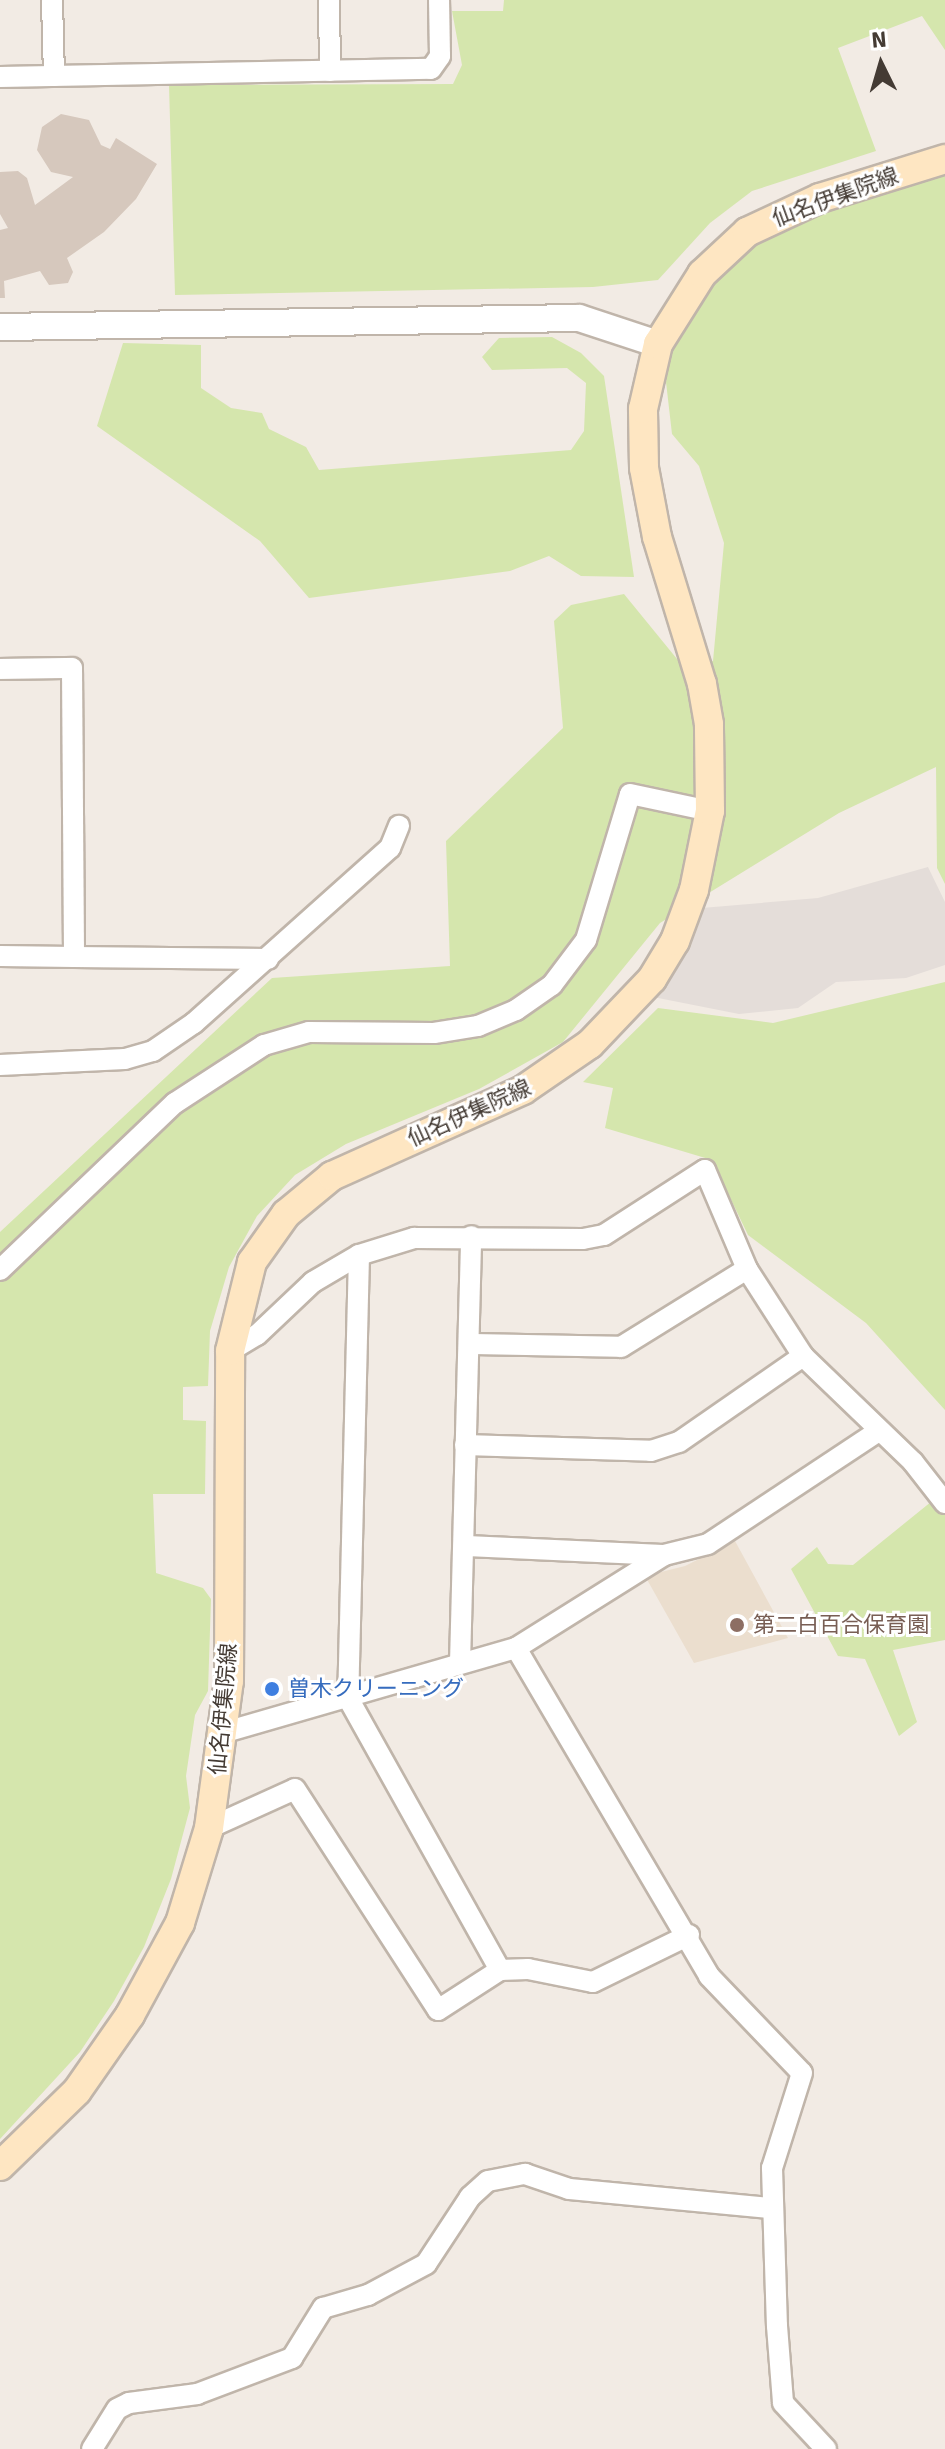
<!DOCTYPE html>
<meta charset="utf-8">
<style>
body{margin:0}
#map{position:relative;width:945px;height:2449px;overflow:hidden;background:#f2ebe4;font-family:Signika,"Noto Sans JP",sans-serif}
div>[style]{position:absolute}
.industrial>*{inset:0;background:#e4ddd9}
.education>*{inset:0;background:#ebdece}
.green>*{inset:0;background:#d5e6ad}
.building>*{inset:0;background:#d6c8bd}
.roads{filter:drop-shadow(2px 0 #c0b5aa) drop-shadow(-2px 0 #c0b5aa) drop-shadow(0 2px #c0b5aa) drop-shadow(0 -2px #c0b5aa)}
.minor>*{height:20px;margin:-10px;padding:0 10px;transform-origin:10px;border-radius:10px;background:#fff}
.tertiary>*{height:26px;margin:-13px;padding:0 13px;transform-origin:13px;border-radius:13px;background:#fff}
.secondary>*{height:28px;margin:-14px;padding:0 14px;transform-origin:14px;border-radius:14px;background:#fee6c2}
.dots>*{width:22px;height:22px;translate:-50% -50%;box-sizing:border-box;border:4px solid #fff;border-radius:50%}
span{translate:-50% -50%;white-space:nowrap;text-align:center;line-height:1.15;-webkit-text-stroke:6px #fff;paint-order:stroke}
.street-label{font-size:22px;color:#443b34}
.education-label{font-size:22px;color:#785e54}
.left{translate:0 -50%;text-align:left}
.shop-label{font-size:22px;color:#366cbe}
.north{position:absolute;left:841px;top:24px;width:80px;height:80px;-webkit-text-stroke:6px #fff;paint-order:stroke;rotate:355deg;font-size:22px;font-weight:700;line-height:32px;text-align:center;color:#443b34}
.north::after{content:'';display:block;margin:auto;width:28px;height:36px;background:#443b34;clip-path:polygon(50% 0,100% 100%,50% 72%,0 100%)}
</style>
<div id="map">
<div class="industrial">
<div style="clip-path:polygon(928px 867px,945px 902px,945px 965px,906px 978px,836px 982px,798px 1008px,739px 1014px,653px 997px,702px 908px,818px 898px)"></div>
</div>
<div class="education">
<div style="clip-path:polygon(735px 1541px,788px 1638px,694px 1663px,645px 1576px,685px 1566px)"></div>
</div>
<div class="green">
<div style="clip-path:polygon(504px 0,945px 0,945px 50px,922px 16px,838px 48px,876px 151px,752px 191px,710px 223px,658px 280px,593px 287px,175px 295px,169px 85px,453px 84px,462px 65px,452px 11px,503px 11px)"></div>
<div style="clip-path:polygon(945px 172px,945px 884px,937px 868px,936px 767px,839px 813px,660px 923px,563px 1042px,479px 1089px,346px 1144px,295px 1175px,257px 1216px,229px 1267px,210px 1331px,208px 1386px,183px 1387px,183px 1420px,206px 1421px,205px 1494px,153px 1494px,156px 1573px,203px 1588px,211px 1599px,208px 1691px,195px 1715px,186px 1776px,190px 1808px,171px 1879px,144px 1947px,114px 2001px,80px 2052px,0 2139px,0 1232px,272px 978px,450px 966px,446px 841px,563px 728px,554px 621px,571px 605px,624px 594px,686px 670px,713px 661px,724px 543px,699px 466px,672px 434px,666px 382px,675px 333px,720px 269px,775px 227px)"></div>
<div style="clip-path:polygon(552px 337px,581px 353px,604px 376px,634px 577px,581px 576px,549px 556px,510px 571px,309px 598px,260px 541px,97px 426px,123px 343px,201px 345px,201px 388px,231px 408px,262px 413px,269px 429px,306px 447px,319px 470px,571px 450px,584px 431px,586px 383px,567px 368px,492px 370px,482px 357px,499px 338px)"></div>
<div style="clip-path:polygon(945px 982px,945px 1410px,866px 1323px,748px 1235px,712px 1160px,605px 1128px,613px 1088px,583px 1082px,658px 1008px,773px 1023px)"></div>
<div style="clip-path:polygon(945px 1485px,945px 1640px,893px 1650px,917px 1722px,899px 1736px,865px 1659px,838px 1656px,791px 1569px,817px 1547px,828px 1564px,853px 1565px,942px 1493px)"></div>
</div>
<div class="building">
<div style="clip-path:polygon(61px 114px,89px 120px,101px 145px,110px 149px,116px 138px,157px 164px,136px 199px,104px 232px,67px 258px,73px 272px,68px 283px,49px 285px,40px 271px,4px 281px,5px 298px,0 298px,0 230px,8px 228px,0 214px,0 172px,18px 171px,27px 178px,35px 205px,73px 177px,51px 172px,37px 150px,42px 127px)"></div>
</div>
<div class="roads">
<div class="minor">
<div style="left:52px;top:0;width:76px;rotate:88.5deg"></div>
<div style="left:329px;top:0;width:71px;rotate:89.2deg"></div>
<div style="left:0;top:77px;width:431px;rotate:-1.1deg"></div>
<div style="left:431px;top:69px;width:16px;rotate:-55deg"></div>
<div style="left:440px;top:56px;width:56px;rotate:-91deg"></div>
<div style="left:0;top:669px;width:72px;rotate:-0.8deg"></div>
<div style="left:72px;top:668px;width:289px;rotate:89.6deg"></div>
<div style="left:74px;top:957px;width:74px;rotate:-179.2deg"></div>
<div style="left:74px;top:957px;width:194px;rotate:0.6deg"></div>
<div style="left:0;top:1065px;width:125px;rotate:-2.7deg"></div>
<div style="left:125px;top:1059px;width:29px;rotate:-16deg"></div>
<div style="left:153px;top:1051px;width:50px;rotate:-34.3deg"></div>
<div style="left:194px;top:1023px;width:263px;rotate:-41.8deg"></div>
<div style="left:390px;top:848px;width:24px;rotate:-68deg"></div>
<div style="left:359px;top:1255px;width:443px;rotate:91.4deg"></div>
<div style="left:348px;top:1698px;width:312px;rotate:60.8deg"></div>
<div style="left:0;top:1270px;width:242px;rotate:-43.7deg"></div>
<div style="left:175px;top:1103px;width:106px;rotate:-33.1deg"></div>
<div style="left:264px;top:1045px;width:47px;rotate:-16.1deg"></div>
<div style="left:309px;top:1032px;width:125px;rotate:0.5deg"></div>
<div style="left:434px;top:1033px;width:45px;rotate:-9deg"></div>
<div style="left:478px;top:1026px;width:41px;rotate:-22.8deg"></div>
<div style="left:516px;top:1010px;width:44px;rotate:-34.8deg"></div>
<div style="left:552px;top:985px;width:56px;rotate:-52.9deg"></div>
<div style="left:586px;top:940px;width:152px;rotate:-73.2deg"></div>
<div style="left:630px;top:794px;width:82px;rotate:12deg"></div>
<div style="left:470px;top:1344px;width:151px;rotate:1.1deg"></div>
<div style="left:621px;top:1347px;width:148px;rotate:-31.8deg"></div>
<div style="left:230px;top:1351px;width:31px;rotate:-31deg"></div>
<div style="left:257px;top:1335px;width:77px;rotate:-43.4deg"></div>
<div style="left:313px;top:1282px;width:53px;rotate:-30.4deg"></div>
<div style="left:359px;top:1255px;width:58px;rotate:-17.2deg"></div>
<div style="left:414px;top:1238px;width:169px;rotate:0.3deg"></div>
<div style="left:583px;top:1239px;width:21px;rotate:-11deg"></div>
<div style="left:604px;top:1235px;width:120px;rotate:-32.8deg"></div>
<div style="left:705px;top:1170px;width:108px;rotate:67deg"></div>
<div style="left:747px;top:1269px;width:103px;rotate:57.2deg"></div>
<div style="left:803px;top:1356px;width:153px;rotate:43.9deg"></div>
<div style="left:913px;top:1462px;width:52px;rotate:52deg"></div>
<div style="left:465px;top:1445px;width:186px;rotate:1.8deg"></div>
<div style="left:651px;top:1451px;width:29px;rotate:-18deg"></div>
<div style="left:679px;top:1442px;width:151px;rotate:-34.7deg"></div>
<div style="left:466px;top:1546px;width:198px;rotate:2.6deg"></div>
<div style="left:516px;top:1648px;width:381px;rotate:59.5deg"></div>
<div style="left:709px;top:1976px;width:134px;rotate:46.2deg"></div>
<div style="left:802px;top:2073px;width:100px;rotate:107.5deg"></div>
<div style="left:772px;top:2168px;width:158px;rotate:88.2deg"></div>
<div style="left:777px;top:2326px;width:77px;rotate:85.5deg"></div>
<div style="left:783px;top:2403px;width:63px;rotate:46.9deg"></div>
<div style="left:460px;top:1663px;width:427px;rotate:-88.5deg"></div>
<div style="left:225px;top:1732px;width:303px;rotate:-16.1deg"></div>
<div style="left:516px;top:1648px;width:175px;rotate:-32.1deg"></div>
<div style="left:664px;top:1555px;width:45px;rotate:-14deg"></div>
<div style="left:708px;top:1544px;width:203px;rotate:-33.5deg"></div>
<div style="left:209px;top:1828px;width:94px;rotate:-24.4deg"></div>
<div style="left:295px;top:1789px;width:263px;rotate:57.1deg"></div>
<div style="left:438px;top:2010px;width:74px;rotate:-32.8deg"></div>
<div style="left:500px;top:1970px;width:28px;rotate:-2deg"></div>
<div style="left:528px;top:1969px;width:66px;rotate:11.3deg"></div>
<div style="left:593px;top:1982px;width:107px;rotate:-26.1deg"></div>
<div style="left:92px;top:2449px;width:47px;rotate:-58deg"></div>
<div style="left:117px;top:2409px;width:13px;rotate:-27deg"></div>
<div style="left:129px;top:2403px;width:69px;rotate:-7.5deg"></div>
<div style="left:197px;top:2394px;width:102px;rotate:-20.8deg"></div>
<div style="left:292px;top:2358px;width:59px;rotate:-58.2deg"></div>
<div style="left:323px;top:2308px;width:47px;rotate:-16.1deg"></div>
<div style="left:368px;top:2295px;width:66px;rotate:-28.1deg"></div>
<div style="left:426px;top:2264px;width:80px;rotate:-56.7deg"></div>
<div style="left:470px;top:2197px;width:24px;rotate:-42deg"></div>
<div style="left:488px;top:2181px;width:38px;rotate:-11deg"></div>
<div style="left:525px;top:2174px;width:46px;rotate:18.8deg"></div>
<div style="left:569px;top:2189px;width:202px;rotate:5.4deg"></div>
</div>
<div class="tertiary">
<div style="left:0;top:327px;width:579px;rotate:-0.89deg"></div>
<div style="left:579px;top:318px;width:83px;rotate:18.2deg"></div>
</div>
<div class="secondary">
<div style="left:0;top:2166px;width:107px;rotate:-44.2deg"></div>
<div style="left:77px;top:2091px;width:93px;rotate:-55.1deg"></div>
<div style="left:130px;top:2015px;width:105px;rotate:-61.5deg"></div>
<div style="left:180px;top:1923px;width:99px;rotate:-73deg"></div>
<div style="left:209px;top:1828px;width:148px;rotate:-82.3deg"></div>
<div style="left:229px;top:1681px;width:330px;rotate:-89.8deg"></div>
<div style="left:230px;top:1351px;width:92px;rotate:-76.1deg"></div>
<div style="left:252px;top:1262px;width:59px;rotate:-54.7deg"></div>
<div style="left:286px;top:1214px;width:60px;rotate:-39.6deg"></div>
<div style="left:332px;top:1176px;width:209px;rotate:-24.2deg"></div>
<div style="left:523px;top:1090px;width:81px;rotate:-34.5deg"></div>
<div style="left:590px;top:1044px;width:90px;rotate:-46.4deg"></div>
<div style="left:652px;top:979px;width:44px;rotate:-58.8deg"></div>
<div style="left:675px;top:941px;width:54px;rotate:-69.6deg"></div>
<div style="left:694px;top:890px;width:81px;rotate:-78.6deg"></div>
<div style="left:710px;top:811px;width:87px;rotate:-90.7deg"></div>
<div style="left:709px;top:724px;width:41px;rotate:-99.9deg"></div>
<div style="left:702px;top:684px;width:154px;rotate:-107deg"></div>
<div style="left:657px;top:537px;width:70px;rotate:-100.7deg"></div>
<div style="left:644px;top:468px;width:59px;rotate:-91deg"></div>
<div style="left:643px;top:409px;width:67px;rotate:-77deg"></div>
<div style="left:658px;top:344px;width:83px;rotate:-57.8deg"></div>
<div style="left:702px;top:274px;width:62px;rotate:-43deg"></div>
<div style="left:747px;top:232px;width:81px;rotate:-25deg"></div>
<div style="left:820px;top:198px;width:131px;rotate:-17.3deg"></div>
</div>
</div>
<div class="dots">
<div style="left:737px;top:1625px;background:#8d6e63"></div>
<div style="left:272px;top:1689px;background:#3f7fe0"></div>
</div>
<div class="street-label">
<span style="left:835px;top:197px;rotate:-20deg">仙名伊集院線</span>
<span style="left:469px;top:1113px;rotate:-24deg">仙名伊集院線</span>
<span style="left:223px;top:1709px;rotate:-85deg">仙名伊集院線</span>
</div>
<div class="education-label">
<span class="left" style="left:753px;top:1625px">第二白百合保育園</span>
</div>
<div class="shop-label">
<span class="left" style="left:288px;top:1689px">曽木クリーニング</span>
</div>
<div class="north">N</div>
</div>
